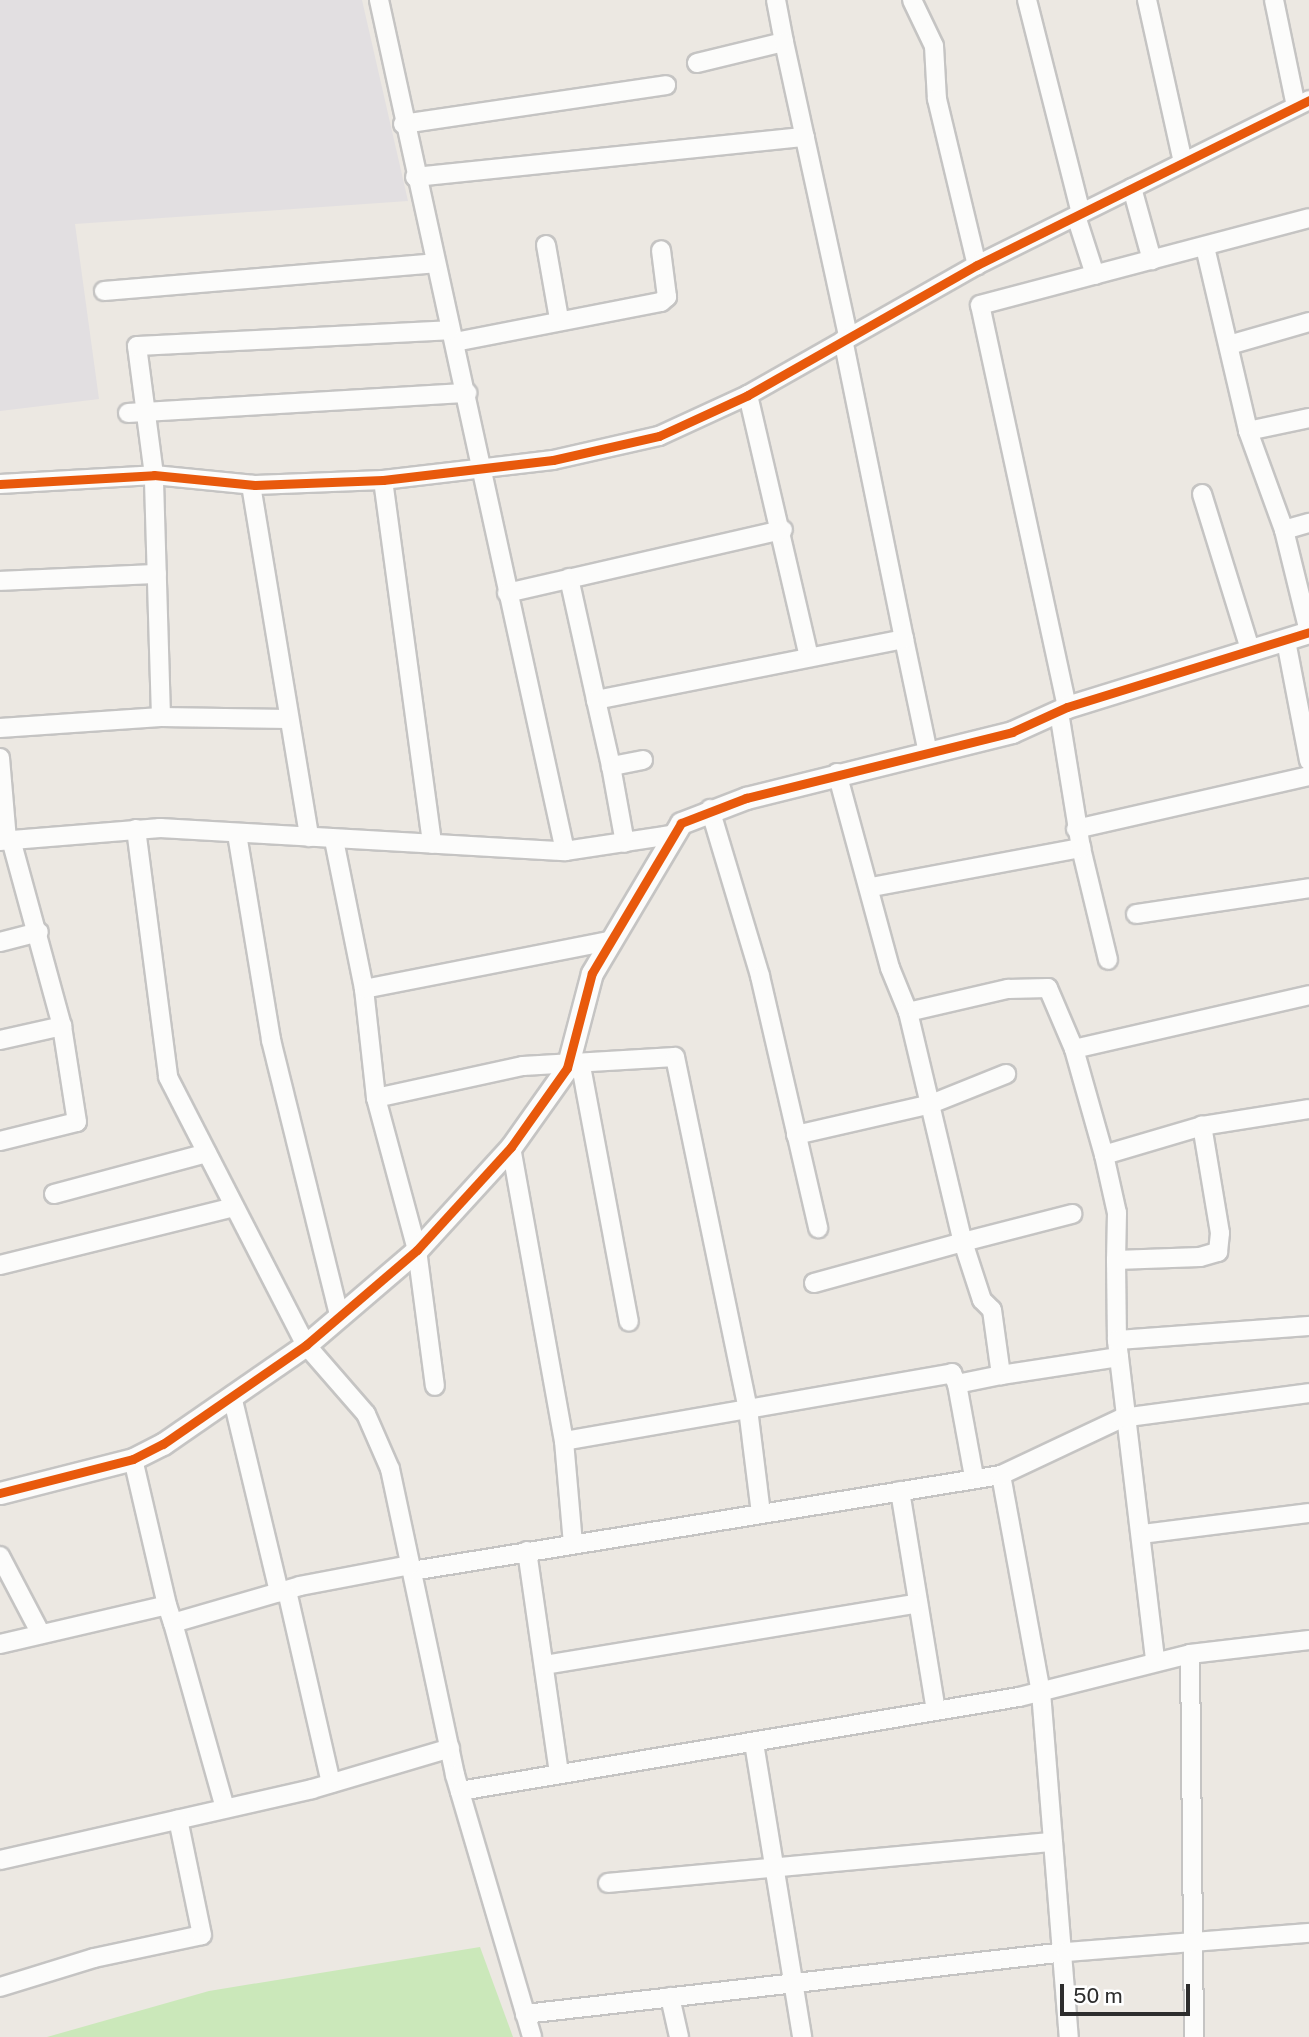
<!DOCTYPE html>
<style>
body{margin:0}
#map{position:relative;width:1309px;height:2037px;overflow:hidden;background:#ece8e2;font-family:"Public Sans",sans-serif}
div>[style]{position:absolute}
.industrial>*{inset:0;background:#e2dfe1}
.green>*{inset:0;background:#cbe8ba}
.roads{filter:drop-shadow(2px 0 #c5c4c3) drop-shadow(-2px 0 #c5c4c3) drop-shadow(0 2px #c5c4c3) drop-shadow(0 -2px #c5c4c3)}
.minor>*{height:18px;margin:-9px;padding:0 9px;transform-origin:9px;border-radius:9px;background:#fcfcfb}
.tertiary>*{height:21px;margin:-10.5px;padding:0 10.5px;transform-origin:10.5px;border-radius:10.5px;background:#fcfcfb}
.cycleway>*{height:9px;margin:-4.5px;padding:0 4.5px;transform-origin:4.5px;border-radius:4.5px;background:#e8590c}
span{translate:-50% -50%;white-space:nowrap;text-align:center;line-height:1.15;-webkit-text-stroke:6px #fff;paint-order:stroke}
.scale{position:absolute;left:1060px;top:1984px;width:130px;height:32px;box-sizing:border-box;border:4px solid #2d2d2d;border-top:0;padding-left:9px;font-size:21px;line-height:24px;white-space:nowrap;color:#2d2d2d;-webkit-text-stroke:5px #fff;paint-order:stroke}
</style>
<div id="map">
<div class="industrial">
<div style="clip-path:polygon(0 0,362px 0,408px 201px,75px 224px,99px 399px,0 411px)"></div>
</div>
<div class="green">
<div style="clip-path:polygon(480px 1947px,513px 2037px,47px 2037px,209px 1991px)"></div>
</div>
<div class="roads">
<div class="minor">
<div style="left:379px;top:0;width:871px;rotate:77.67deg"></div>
<div style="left:776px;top:0;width:43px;rotate:79.2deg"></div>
<div style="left:912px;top:0;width:51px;rotate:64.4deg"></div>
<div style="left:934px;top:46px;width:53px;rotate:86.8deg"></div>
<div style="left:937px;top:99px;width:171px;rotate:76.5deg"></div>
<div style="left:1027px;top:0;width:220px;rotate:75.8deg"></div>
<div style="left:1147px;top:0;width:166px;rotate:77.5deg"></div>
<div style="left:1274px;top:0;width:108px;rotate:78.3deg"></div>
<div style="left:697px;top:63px;width:89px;rotate:-13.6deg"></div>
<div style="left:784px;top:42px;width:300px;rotate:77.7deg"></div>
<div style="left:403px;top:124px;width:266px;rotate:-8.4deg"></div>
<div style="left:415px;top:177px;width:392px;rotate:-5.9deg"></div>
<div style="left:1132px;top:188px;width:75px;rotate:74.5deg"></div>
<div style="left:1076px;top:216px;width:62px;rotate:72.1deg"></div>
<div style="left:546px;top:245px;width:75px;rotate:80deg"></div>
<div style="left:1205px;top:247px;width:189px;rotate:76.8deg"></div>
<div style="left:1248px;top:431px;width:105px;rotate:70deg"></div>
<div style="left:1284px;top:530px;width:105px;rotate:76.2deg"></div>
<div style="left:104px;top:291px;width:332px;rotate:-4.8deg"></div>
<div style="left:455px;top:342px;width:210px;rotate:-11deg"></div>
<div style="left:661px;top:302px;width:8px;rotate:-40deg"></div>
<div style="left:667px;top:297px;width:47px;rotate:-97.3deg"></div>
<div style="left:1229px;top:345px;width:83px;rotate:-16deg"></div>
<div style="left:748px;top:395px;width:269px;rotate:76.9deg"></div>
<div style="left:128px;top:413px;width:340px;rotate:-3.4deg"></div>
<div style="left:1248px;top:431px;width:62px;rotate:-12deg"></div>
<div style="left:383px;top:480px;width:367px;rotate:82.3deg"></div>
<div style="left:0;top:484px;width:154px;rotate:-3.3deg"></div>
<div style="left:154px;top:475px;width:101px;rotate:5.7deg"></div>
<div style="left:255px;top:485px;width:128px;rotate:-2.2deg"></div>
<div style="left:383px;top:480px;width:171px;rotate:-6.7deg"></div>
<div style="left:553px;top:460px;width:109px;rotate:-12.8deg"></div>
<div style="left:659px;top:436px;width:98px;rotate:-24.7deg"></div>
<div style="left:748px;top:395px;width:263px;rotate:-29.6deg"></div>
<div style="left:977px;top:265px;width:371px;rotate:-26.4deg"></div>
<div style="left:251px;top:485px;width:357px;rotate:80.6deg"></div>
<div style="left:1202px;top:494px;width:162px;rotate:72.8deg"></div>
<div style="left:1284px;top:530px;width:26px;rotate:-16deg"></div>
<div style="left:569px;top:578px;width:125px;rotate:77.5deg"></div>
<div style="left:0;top:581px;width:157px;rotate:-2.6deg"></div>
<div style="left:507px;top:593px;width:283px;rotate:-12.9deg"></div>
<div style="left:904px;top:639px;width:116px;rotate:78.1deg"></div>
<div style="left:1286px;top:641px;width:122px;rotate:79.1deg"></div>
<div style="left:1067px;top:707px;width:411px;rotate:-102.2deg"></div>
<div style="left:980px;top:305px;width:340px;rotate:-14.8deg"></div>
<div style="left:161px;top:717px;width:242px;rotate:-91.7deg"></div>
<div style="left:154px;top:475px;width:130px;rotate:-97.5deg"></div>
<div style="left:137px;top:346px;width:313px;rotate:-2.9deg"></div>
<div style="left:0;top:728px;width:161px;rotate:-3.9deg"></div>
<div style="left:161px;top:717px;width:127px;rotate:0.9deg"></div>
<div style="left:0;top:758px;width:82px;rotate:85.1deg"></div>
<div style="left:643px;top:760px;width:33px;rotate:169deg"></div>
<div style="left:611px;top:766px;width:68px;rotate:-102.8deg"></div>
<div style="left:596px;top:700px;width:314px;rotate:-11.2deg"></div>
<div style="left:904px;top:639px;width:305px;rotate:-101.5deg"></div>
<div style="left:611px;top:766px;width:78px;rotate:79.7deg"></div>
<div style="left:837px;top:773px;width:202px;rotate:74.8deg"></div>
<div style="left:890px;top:968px;width:48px;rotate:67.8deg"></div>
<div style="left:908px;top:1012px;width:103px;rotate:-13deg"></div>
<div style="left:1008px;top:989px;width:40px;rotate:-1.4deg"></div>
<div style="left:1048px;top:988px;width:66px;rotate:66.9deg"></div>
<div style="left:1074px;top:1049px;width:110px;rotate:74.2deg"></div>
<div style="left:1104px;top:1155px;width:102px;rotate:-16.5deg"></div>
<div style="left:710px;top:809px;width:174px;rotate:73.3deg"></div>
<div style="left:760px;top:976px;width:259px;rotate:77deg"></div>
<div style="left:136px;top:829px;width:250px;rotate:82.6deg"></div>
<div style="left:168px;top:1077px;width:301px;rotate:62.8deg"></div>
<div style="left:306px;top:1345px;width:91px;rotate:49deg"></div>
<div style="left:366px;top:1414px;width:60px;rotate:66.4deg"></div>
<div style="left:390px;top:1469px;width:313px;rotate:78deg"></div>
<div style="left:455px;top:1775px;width:273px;rotate:73.6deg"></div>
<div style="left:1076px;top:829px;width:239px;rotate:-12.8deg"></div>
<div style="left:237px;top:834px;width:209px;rotate:80.6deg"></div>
<div style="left:271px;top:1040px;width:283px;rotate:76.1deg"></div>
<div style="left:334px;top:840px;width:152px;rotate:78.6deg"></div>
<div style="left:364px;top:989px;width:110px;rotate:83.7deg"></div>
<div style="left:376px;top:1098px;width:157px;rotate:74.9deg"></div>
<div style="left:417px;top:1250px;width:137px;rotate:82.5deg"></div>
<div style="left:0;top:841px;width:161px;rotate:-4.6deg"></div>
<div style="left:160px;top:828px;width:406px;rotate:3.3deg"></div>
<div style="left:565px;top:851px;width:107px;rotate:-8.6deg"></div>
<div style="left:1081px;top:848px;width:115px;rotate:76.4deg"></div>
<div style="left:872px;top:887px;width:213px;rotate:-10.6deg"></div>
<div style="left:1081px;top:848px;width:138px;rotate:-99.2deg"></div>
<div style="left:1136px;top:914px;width:175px;rotate:-8.5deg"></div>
<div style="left:0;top:942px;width:40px;rotate:-14.4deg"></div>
<div style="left:364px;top:989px;width:249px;rotate:-11.1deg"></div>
<div style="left:908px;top:1012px;width:236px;rotate:76.6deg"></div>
<div style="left:963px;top:1242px;width:113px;rotate:-14.4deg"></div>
<div style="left:0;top:1040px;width:64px;rotate:-12.7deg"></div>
<div style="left:1074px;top:1049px;width:241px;rotate:-12.9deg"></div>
<div style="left:581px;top:1066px;width:260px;rotate:79.4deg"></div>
<div style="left:376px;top:1098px;width:150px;rotate:-12.3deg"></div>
<div style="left:523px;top:1066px;width:152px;rotate:-3.4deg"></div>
<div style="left:675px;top:1057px;width:359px;rotate:78.3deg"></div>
<div style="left:748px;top:1409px;width:105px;rotate:82.9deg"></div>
<div style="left:796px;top:1135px;width:139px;rotate:-12.9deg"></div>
<div style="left:931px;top:1104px;width:81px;rotate:-21.8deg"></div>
<div style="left:0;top:1141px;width:79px;rotate:-13.9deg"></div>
<div style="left:77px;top:1122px;width:97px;rotate:-98.9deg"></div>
<div style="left:62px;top:1026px;width:193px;rotate:-105.3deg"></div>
<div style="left:511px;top:1147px;width:299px;rotate:79.8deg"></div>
<div style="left:564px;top:1441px;width:103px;rotate:85deg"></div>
<div style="left:1104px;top:1155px;width:59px;rotate:77.4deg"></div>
<div style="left:1117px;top:1213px;width:47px;rotate:91.2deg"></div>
<div style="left:1116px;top:1260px;width:84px;rotate:-2deg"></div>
<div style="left:1200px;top:1257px;width:19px;rotate:-16deg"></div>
<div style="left:1218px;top:1252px;width:19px;rotate:-84deg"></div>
<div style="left:1220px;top:1233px;width:109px;rotate:-99.5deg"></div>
<div style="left:1202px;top:1126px;width:108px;rotate:-9deg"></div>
<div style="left:54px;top:1194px;width:158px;rotate:-15deg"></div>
<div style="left:1116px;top:1260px;width:80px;rotate:89.3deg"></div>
<div style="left:0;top:1265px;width:237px;rotate:-13.9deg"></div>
<div style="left:814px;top:1283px;width:155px;rotate:-15.4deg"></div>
<div style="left:963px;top:1242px;width:61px;rotate:71.9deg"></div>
<div style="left:982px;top:1300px;width:14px;rotate:45deg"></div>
<div style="left:992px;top:1310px;width:66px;rotate:82.1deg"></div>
<div style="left:1001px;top:1375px;width:119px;rotate:-8.7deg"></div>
<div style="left:1119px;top:1357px;width:306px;rotate:83.2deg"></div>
<div style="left:1119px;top:1357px;width:17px;rotate:-97deg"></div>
<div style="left:1117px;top:1340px;width:193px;rotate:-4.2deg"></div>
<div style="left:957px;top:1384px;width:95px;rotate:79.6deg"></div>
<div style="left:232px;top:1396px;width:202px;rotate:76.5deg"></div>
<div style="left:564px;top:1441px;width:394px;rotate:-9.9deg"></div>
<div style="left:952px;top:1373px;width:12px;rotate:66deg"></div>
<div style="left:957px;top:1384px;width:45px;rotate:-11.6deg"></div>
<div style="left:133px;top:1459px;width:150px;rotate:76.9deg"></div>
<div style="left:1001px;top:1475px;width:221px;rotate:79.6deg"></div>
<div style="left:1041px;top:1692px;width:346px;rotate:85.4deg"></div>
<div style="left:900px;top:1491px;width:222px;rotate:80.7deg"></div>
<div style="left:1142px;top:1534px;width:168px;rotate:-7.2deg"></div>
<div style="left:527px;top:1551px;width:225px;rotate:81.8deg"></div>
<div style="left:0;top:1556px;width:88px;rotate:62.3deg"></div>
<div style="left:412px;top:1571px;width:597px;rotate:-9.26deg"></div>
<div style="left:1001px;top:1475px;width:134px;rotate:-25.2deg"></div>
<div style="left:1122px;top:1418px;width:189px;rotate:-7.6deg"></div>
<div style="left:287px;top:1591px;width:197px;rotate:77.1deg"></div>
<div style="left:173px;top:1623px;width:192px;rotate:74.3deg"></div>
<div style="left:0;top:1644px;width:171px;rotate:-13.1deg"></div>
<div style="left:167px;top:1605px;width:19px;rotate:72deg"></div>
<div style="left:173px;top:1623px;width:132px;rotate:-16.2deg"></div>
<div style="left:300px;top:1586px;width:112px;rotate:-10.8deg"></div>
<div style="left:1190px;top:1654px;width:383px;rotate:89.4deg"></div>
<div style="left:545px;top:1665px;width:378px;rotate:-9.4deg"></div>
<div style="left:754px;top:1743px;width:298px;rotate:80.7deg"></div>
<div style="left:460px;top:1791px;width:567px;rotate:-9.55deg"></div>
<div style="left:1019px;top:1697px;width:176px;rotate:-14.1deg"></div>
<div style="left:1190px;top:1654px;width:120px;rotate:-6.7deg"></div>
<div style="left:0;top:1860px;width:320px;rotate:-12.8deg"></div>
<div style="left:312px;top:1789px;width:144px;rotate:-16.5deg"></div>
<div style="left:608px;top:1883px;width:446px;rotate:-5.3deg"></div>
<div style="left:0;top:1987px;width:98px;rotate:-17.1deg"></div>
<div style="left:94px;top:1958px;width:110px;rotate:-12deg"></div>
<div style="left:202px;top:1935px;width:118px;rotate:-101.7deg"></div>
<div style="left:670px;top:1997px;width:41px;rotate:77.3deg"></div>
<div style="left:525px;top:2014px;width:545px;rotate:-6.54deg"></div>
<div style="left:1066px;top:1952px;width:244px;rotate:-4.5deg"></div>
</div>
<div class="tertiary">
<div style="left:0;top:1493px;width:137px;rotate:-14.3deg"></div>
<div style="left:133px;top:1459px;width:34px;rotate:-27deg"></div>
<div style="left:163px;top:1444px;width:174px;rotate:-34.7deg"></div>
<div style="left:306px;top:1345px;width:146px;rotate:-40.6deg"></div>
<div style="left:417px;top:1250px;width:139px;rotate:-47.6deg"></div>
<div style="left:511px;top:1147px;width:97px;rotate:-54.7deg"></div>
<div style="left:567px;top:1068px;width:98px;rotate:-75.3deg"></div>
<div style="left:592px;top:973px;width:174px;rotate:-59.3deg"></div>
<div style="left:681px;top:823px;width:70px;rotate:-21deg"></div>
<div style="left:746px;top:798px;width:274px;rotate:-13.9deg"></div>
<div style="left:1012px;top:732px;width:60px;rotate:-24.4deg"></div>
<div style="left:1067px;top:707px;width:253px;rotate:-17.2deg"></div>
</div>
</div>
<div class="cycleway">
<div style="left:0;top:484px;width:154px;rotate:-3.3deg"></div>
<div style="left:154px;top:475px;width:101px;rotate:5.7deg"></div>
<div style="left:255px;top:485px;width:128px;rotate:-2.2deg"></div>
<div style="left:383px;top:480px;width:171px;rotate:-6.7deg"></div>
<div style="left:553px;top:460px;width:109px;rotate:-12.8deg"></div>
<div style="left:659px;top:436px;width:98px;rotate:-24.7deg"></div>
<div style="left:748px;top:395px;width:263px;rotate:-29.6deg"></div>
<div style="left:977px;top:265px;width:371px;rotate:-26.4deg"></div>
<div style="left:0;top:1493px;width:137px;rotate:-14.3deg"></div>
<div style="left:133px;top:1459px;width:34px;rotate:-27deg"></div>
<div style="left:163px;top:1444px;width:174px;rotate:-34.7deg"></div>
<div style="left:306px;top:1345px;width:146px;rotate:-40.6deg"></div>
<div style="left:417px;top:1250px;width:139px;rotate:-47.6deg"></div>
<div style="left:511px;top:1147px;width:97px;rotate:-54.7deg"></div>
<div style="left:567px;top:1068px;width:98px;rotate:-75.3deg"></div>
<div style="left:592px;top:973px;width:174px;rotate:-59.3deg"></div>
<div style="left:681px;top:823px;width:70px;rotate:-21deg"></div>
<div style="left:746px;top:798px;width:274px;rotate:-13.9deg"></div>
<div style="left:1012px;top:732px;width:60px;rotate:-24.4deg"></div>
<div style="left:1067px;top:707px;width:253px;rotate:-17.2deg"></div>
</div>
<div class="scale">50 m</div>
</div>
